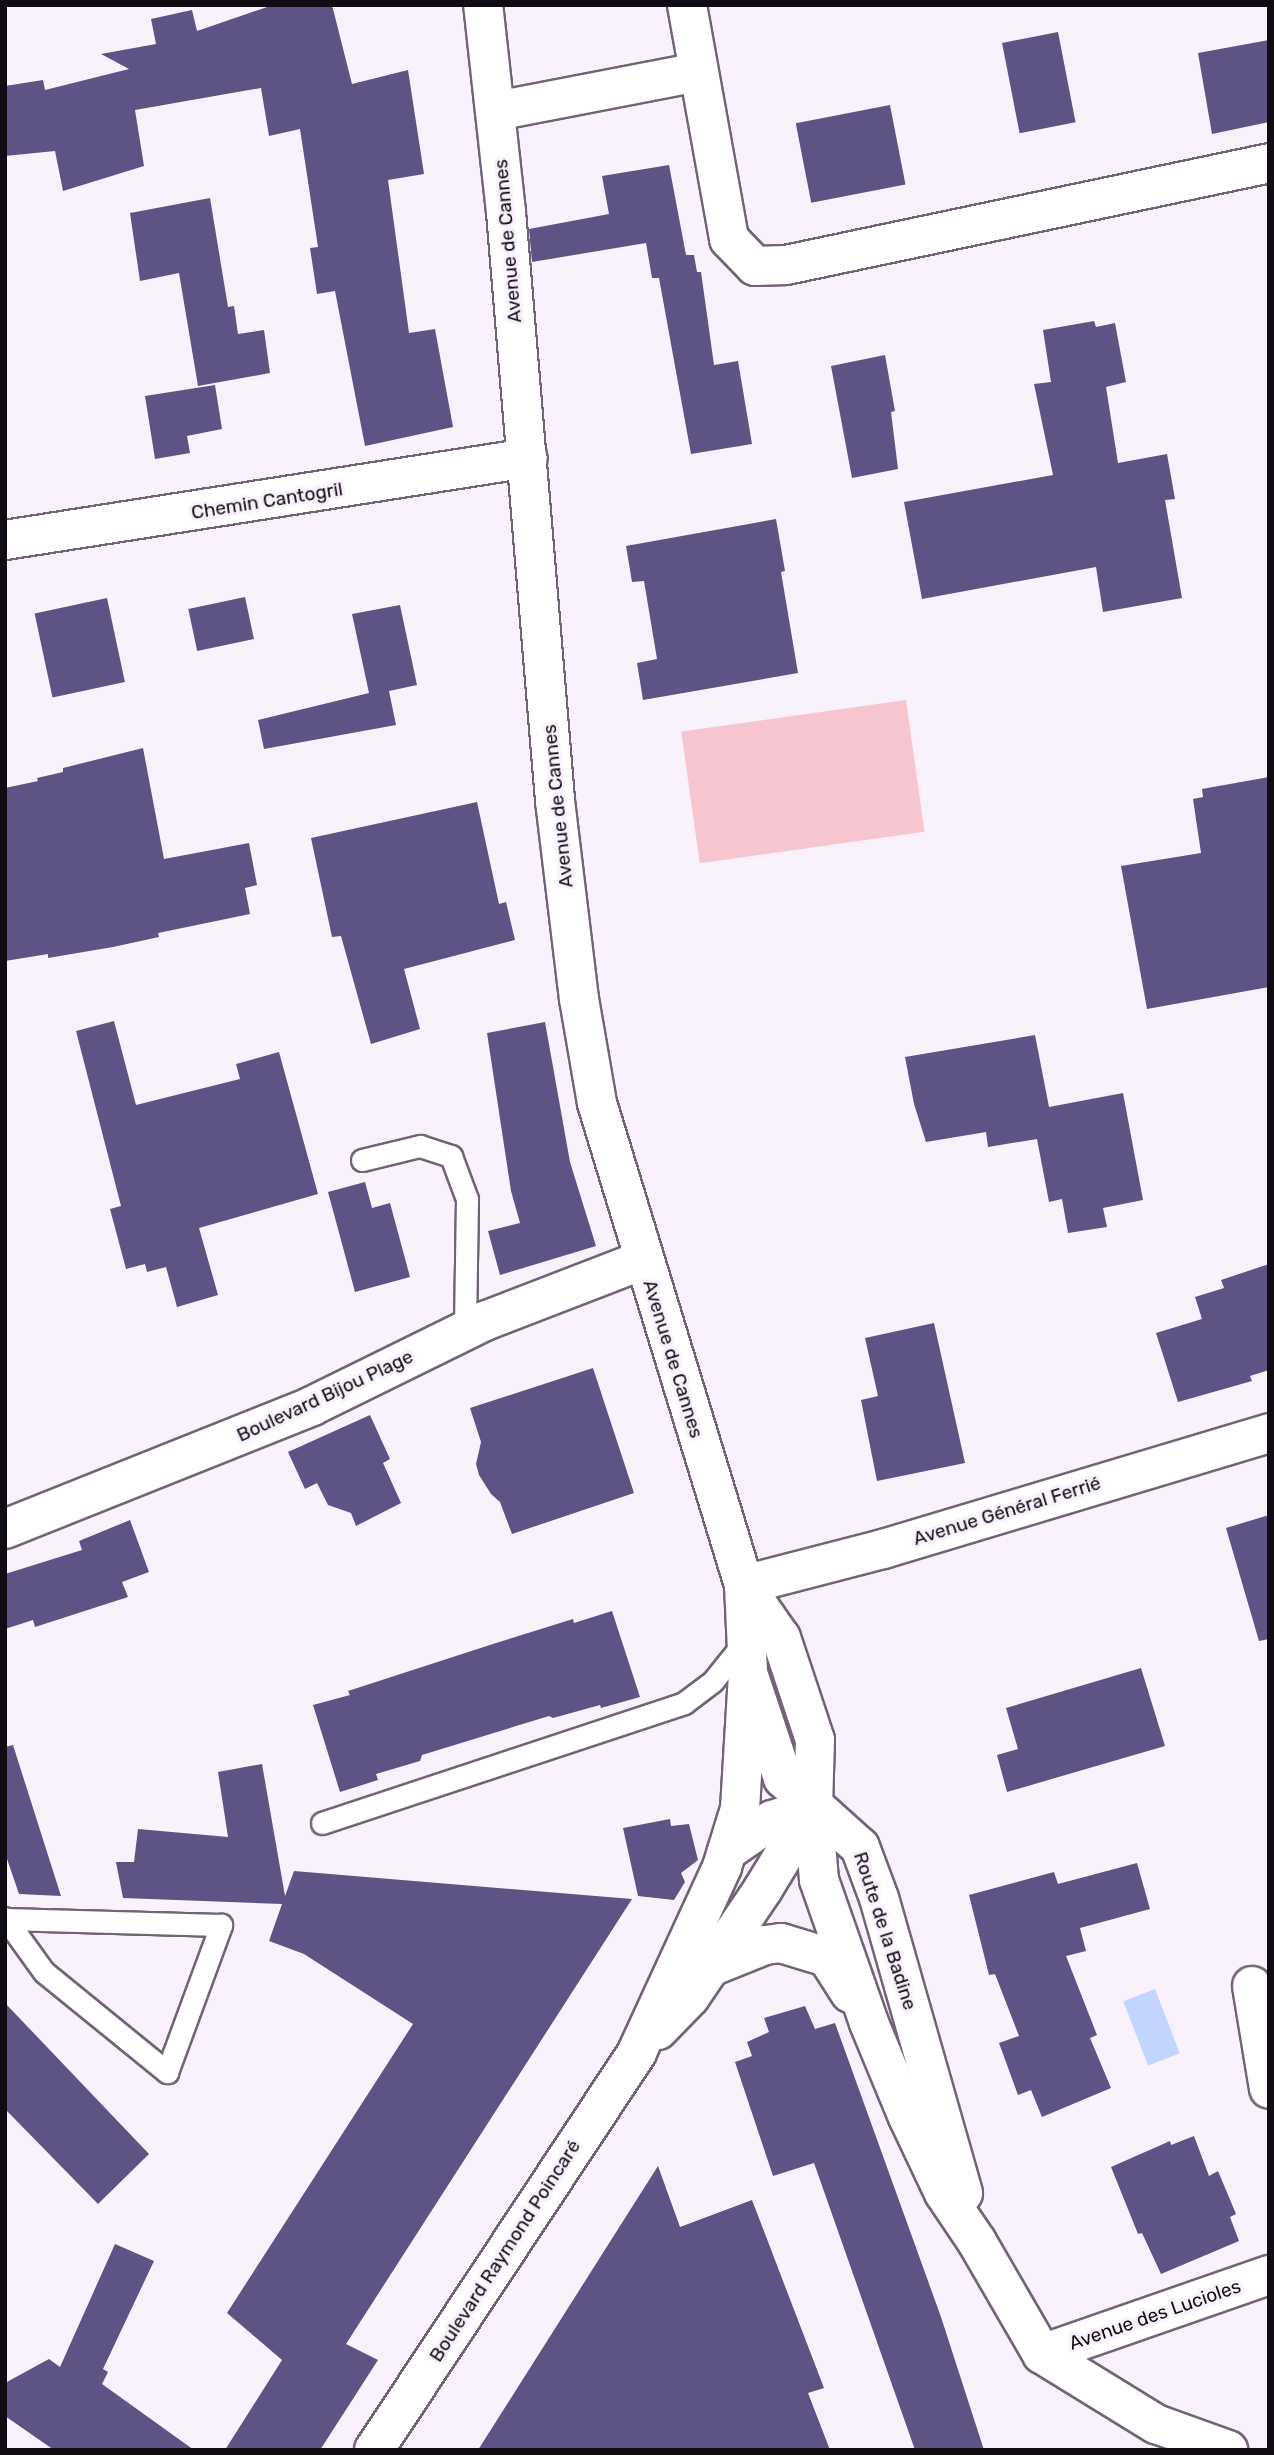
<!DOCTYPE html>
<meta charset="utf-8">
<style>
body{margin:0}
#map{position:relative;width:1274px;height:2455px;overflow:hidden;background:#f9f2fc;font-family:Rubik,sans-serif}
div>[style]{position:absolute}
.green>*{inset:0;background:#f7c5d0;transform-origin:0 0}
.water>*{inset:0;background:#c2d4ff;transform-origin:0 0}
.building>*{inset:0;background:#5d5385;transform-origin:0 0}
.roads{filter:drop-shadow(2px 0 #726378) drop-shadow(-2px 0 #726378) drop-shadow(0 2px #726378) drop-shadow(0 -2px #726378)}
.service>*{height:21px;margin:-10.5px;padding:0 10.5px;transform-origin:10.5px;border-radius:10.5px;background:#fff}
.minor>*{height:38px;margin:-19px;padding:0 19px;transform-origin:19px;border-radius:19px;background:#fff}
.tertiary>*{height:38px;margin:-19px;padding:0 19px;transform-origin:19px;border-radius:19px;background:#fff}
.secondary>*{height:38px;margin:-19px;padding:0 19px;transform-origin:19px;border-radius:19px;background:#fff}
span{translate:-50% -50%;white-space:nowrap;text-align:center;line-height:1.15;-webkit-text-stroke:7px #f9f2fc;paint-order:stroke}
.street-label{font-size:19px;color:#110c14}
.frame{position:absolute;inset:0;border:7px solid #110c14;pointer-events:none}
</style>
<div id="map">
<div class="green">
<div style="left:906px;top:700px;width:133px;height:227px;rotate:82deg"></div>
</div>
<div class="water">
<div style="left:1155px;top:1989px;width:69px;height:34px;rotate:69deg"></div>
</div>
<div class="building">
<div style="clip-path:polygon(273px 5px,332px 5px,352px 84px,408px 70px,424px 174px,388px 180px,409px 333px,435px 329px,453px 427px,365px 446px,335px 291px,317px 294px,310px 248px,318px 247px,300px 129px,269px 136px,261px 88px,135px 110px,144px 166px,63px 191px,55px 151px,5px 156px,5px 86px,43px 80px,45px 90px,129px 69px,101px 54px,156px 44px,151px 19px,192px 10px,197px 31px)"></div>
<div style="left:1058px;top:32px;width:92px;height:57px;rotate:79deg"></div>
<div style="clip-path:polygon(1269px 40px,1269px 122px,1212px 134px,1198px 53px)"></div>
<div style="left:890px;top:105px;width:81px;height:96px;rotate:79deg"></div>
<div style="clip-path:polygon(669px 165px,686px 255px,694px 255px,697px 272px,701px 272px,714px 365px,738px 361px,752px 444px,691px 454px,659px 278px,652px 278px,646px 243px,532px 262px,529px 229px,609px 214px,602px 176px)"></div>
<div style="clip-path:polygon(210px 198px,228px 307px,234px 306px,238px 334px,264px 330px,270px 373px,198px 386px,179px 273px,140px 281px,130px 213px)"></div>
<div style="clip-path:polygon(1094px 321px,1096px 327px,1115px 323px,1126px 382px,1106px 387px,1118px 463px,1167px 454px,1175px 499px,1165px 500px,1182px 598px,1103px 612px,1096px 567px,922px 599px,904px 502px,1053px 475px,1034px 384px,1051px 382px,1043px 330px)"></div>
<div style="clip-path:polygon(885px 355px,895px 411px,891px 412px,898px 469px,852px 478px,831px 366px)"></div>
<div style="clip-path:polygon(215px 385px,222px 429px,187px 436px,190px 453px,155px 459px,145px 396px)"></div>
<div style="clip-path:polygon(776px 519px,785px 571px,781px 572px,798px 673px,643px 700px,637px 663px,657px 659px,644px 581px,632px 582px,626px 546px)"></div>
<div style="left:245px;top:597px;width:43px;height:58px;rotate:78deg"></div>
<div style="left:107px;top:598px;width:86px;height:74px;rotate:78deg"></div>
<div style="clip-path:polygon(400px 605px,417px 685px,389px 691px,396px 725px,264px 749px,258px 720px,369px 693px,352px 614px)"></div>
<div style="clip-path:polygon(143px 748px,164px 859px,249px 843px,257px 885px,245px 888px,250px 914px,158px 933px,159px 937px,113px 947px,48px 958px,48px 954px,5px 961px,5px 788px,38px 781px,37px 778px,63px 772px,63px 768px)"></div>
<div style="clip-path:polygon(1269px 777px,1269px 987px,1147px 1009px,1121px 866px,1201px 853px,1193px 799px,1203px 797px,1202px 789px)"></div>
<div style="clip-path:polygon(477px 802px,499px 904px,506px 902px,515px 940px,404px 969px,420px 1029px,371px 1044px,341px 936px,332px 937px,311px 838px)"></div>
<div style="clip-path:polygon(114px 1021px,136px 1105px,240px 1079px,236px 1064px,279px 1052px,318px 1194px,199px 1228px,218px 1295px,177px 1307px,166px 1267px,147px 1272px,145px 1264px,126px 1269px,110px 1209px,121px 1206px,76px 1031px)"></div>
<div style="clip-path:polygon(545px 1022px,570px 1162px,596px 1246px,500px 1275px,488px 1231px,520px 1223px,511px 1191px,487px 1033px)"></div>
<div style="clip-path:polygon(1035px 1035px,1049px 1107px,1123px 1093px,1143px 1200px,1103px 1208px,1107px 1227px,1068px 1233px,1062px 1199px,1049px 1202px,1037px 1139px,988px 1147px,986px 1132px,926px 1142px,914px 1104px,905px 1057px)"></div>
<div style="clip-path:polygon(365px 1182px,372px 1208px,390px 1203px,410px 1277px,355px 1292px,328px 1192px)"></div>
<div style="clip-path:polygon(1269px 1264px,1269px 1370px,1250px 1376px,1252px 1381px,1178px 1402px,1156px 1333px,1202px 1319px,1195px 1297px,1224px 1288px,1221px 1280px)"></div>
<div style="clip-path:polygon(934px 1323px,965px 1463px,877px 1481px,861px 1400px,878px 1396px,865px 1338px)"></div>
<div style="clip-path:polygon(593px 1368px,634px 1493px,512px 1534px,500px 1502px,491px 1494px,479px 1475px,476px 1464px,481px 1442px,470px 1408px)"></div>
<div style="clip-path:polygon(370px 1415px,390px 1459px,383px 1463px,401px 1503px,356px 1526px,351px 1513px,328px 1505px,317px 1483px,305px 1489px,288px 1452px)"></div>
<div style="clip-path:polygon(1269px 1515px,1269px 1639px,1259px 1641px,1226px 1528px)"></div>
<div style="clip-path:polygon(130px 1520px,149px 1572px,122px 1582px,128px 1597px,35px 1627px,33px 1620px,5px 1629px,5px 1574px,82px 1550px,79px 1541px)"></div>
<div style="clip-path:polygon(612px 1611px,640px 1697px,601px 1708px,600px 1705px,553px 1718px,549px 1716px,422px 1755px,420px 1761px,376px 1774px,378px 1780px,340px 1792px,313px 1705px,350px 1695px,348px 1691px,496px 1643px,573px 1619px,574px 1623px)"></div>
<div style="clip-path:polygon(1141px 1668px,1165px 1746px,1007px 1792px,997px 1755px,1018px 1749px,1006px 1708px)"></div>
<div style="clip-path:polygon(13px 1745px,61px 1896px,19px 1894px,5px 1853px,5px 1747px)"></div>
<div style="clip-path:polygon(262px 1764px,285px 1896px,294px 1871px,632px 1899px,346px 2344px,378px 2360px,320px 2450px,225px 2450px,282px 2360px,227px 2313px,413px 2024px,304px 1954px,269px 1941px,282px 1904px,123px 1898px,116px 1862px,134px 1862px,138px 1829px,228px 1837px,218px 1772px)"></div>
<div style="clip-path:polygon(670px 1819px,671px 1826px,689px 1824px,698px 1860px,681px 1873px,685px 1882px,674px 1900px,638px 1896px,623px 1828px)"></div>
<div style="clip-path:polygon(1137px 1863px,1150px 1909px,1080px 1928px,1086px 1951px,1066px 1956px,1097px 2035px,1090px 2038px,1111px 2088px,1042px 2117px,1031px 2090px,1018px 2095px,999px 2043px,1019px 2036px,995px 1974px,989px 1975px,969px 1895px,1054px 1872px,1058px 1884px)"></div>
<div style="clip-path:polygon(5px 2003px,149px 2154px,98px 2204px,5px 2109px)"></div>
<div style="clip-path:polygon(805px 2006px,815px 2029px,835px 2023px,941px 2317px,984px 2450px,915px 2450px,814px 2163px,773px 2176px,735px 2062px,752px 2056px,747px 2042px,769px 2032px,764px 2018px)"></div>
<div style="clip-path:polygon(1194px 2136px,1209px 2176px,1218px 2171px,1236px 2214px,1230px 2217px,1239px 2241px,1161px 2274px,1142px 2233px,1138px 2234px,1111px 2167px,1170px 2141px,1171px 2145px)"></div>
<div style="clip-path:polygon(658px 2166px,680px 2227px,752px 2200px,824px 2388px,808px 2393px,830px 2450px,478px 2450px)"></div>
<div style="clip-path:polygon(115px 2244px,154px 2261px,103px 2369px,108px 2372px,102px 2384px,194px 2450px,54px 2450px,5px 2416px,5px 2383px,49px 2359px,60px 2367px)"></div>
</div>
<div class="roads">
<div class="service">
<div style="left:362px;top:1160px;width:60px;rotate:-13.6deg"></div>
<div style="left:420px;top:1146px;width:33px;rotate:18deg"></div>
<div style="left:451px;top:1156px;width:46px;rotate:69.6deg"></div>
<div style="left:467px;top:1199px;width:131px;rotate:90.9deg"></div>
<div style="left:322px;top:1823px;width:381px;rotate:-18.3deg"></div>
<div style="left:684px;top:1703px;width:36px;rotate:-37deg"></div>
<div style="left:713px;top:1681px;width:53px;rotate:-51.2deg"></div>
<div style="left:5px;top:1918px;width:67px;rotate:54.2deg"></div>
<div style="left:44px;top:1972px;width:159px;rotate:39.1deg"></div>
<div style="left:167px;top:2072px;width:157px;rotate:-69.8deg"></div>
<div style="left:221px;top:1925px;width:215px;rotate:-178.4deg"></div>
</div>
<div class="minor">
<div style="left:687px;top:5px;width:238px;rotate:79.8deg"></div>
<div style="left:729px;top:239px;width:37px;rotate:46deg"></div>
<div style="left:755px;top:266px;width:31px;rotate:-2deg"></div>
<div style="left:786px;top:265px;width:494px;rotate:-11.9deg"></div>
<div style="left:496px;top:111px;width:206px;rotate:-10.9deg"></div>
<div style="left:5px;top:540px;width:529px;rotate:-8.91deg"></div>
<div style="left:5px;top:1529px;width:331px;rotate:-21.8deg"></div>
<div style="left:312px;top:1406px;width:193px;rotate:-26.2deg"></div>
<div style="left:485px;top:1321px;width:169px;rotate:-21.1deg"></div>
<div style="left:1252px;top:1986px;width:104px;rotate:80.6deg"></div>
<div style="left:1042px;top:2354px;width:240px;rotate:-19.2deg"></div>
</div>
<div class="tertiary">
<div style="left:744px;top:1585px;width:144px;rotate:-14.5deg"></div>
<div style="left:883px;top:1549px;width:403px;rotate:-16.7deg"></div>
<div style="left:748px;top:1673px;width:111px;rotate:71.6deg"></div>
<div style="left:783px;top:1778px;width:103px;rotate:41.9deg"></div>
<div style="left:860px;top:1847px;width:54px;rotate:69.6deg"></div>
<div style="left:879px;top:1898px;width:307px;rotate:74.1deg"></div>
<div style="left:813px;top:1807px;width:73px;rotate:85.3deg"></div>
<div style="left:819px;top:1880px;width:151px;rotate:70.7deg"></div>
<div style="left:869px;top:2023px;width:102px;rotate:67.5deg"></div>
<div style="left:908px;top:2117px;width:84px;rotate:64.7deg"></div>
<div style="left:944px;top:2193px;width:59px;rotate:56deg"></div>
<div style="left:977px;top:2242px;width:129px;rotate:59.9deg"></div>
<div style="left:1042px;top:2354px;width:134px;rotate:31.6deg"></div>
<div style="left:1156px;top:2424px;width:77px;rotate:19.9deg"></div>
<div style="left:727px;top:1851px;width:55px;rotate:-34.6deg"></div>
<div style="left:772px;top:1820px;width:43px;rotate:-17.6deg"></div>
<div style="left:710px;top:1967px;width:59px;rotate:-21.8deg"></div>
<div style="left:765px;top:1945px;width:16px;rotate:-7deg"></div>
<div style="left:781px;top:1943px;width:48px;rotate:16.9deg"></div>
<div style="left:827px;top:1957px;width:43px;rotate:57.4deg"></div>
</div>
<div class="secondary">
<div style="left:658px;top:2030px;width:46px;rotate:-45.9deg"></div>
<div style="left:690px;top:1997px;width:130px;rotate:-55.9deg"></div>
<div style="left:763px;top:1889px;width:96px;rotate:-58.6deg"></div>
<div style="left:813px;top:1807px;width:67px;rotate:-88.3deg"></div>
<div style="left:815px;top:1740px;width:108px;rotate:-108.4deg"></div>
<div style="left:781px;top:1638px;width:65px;rotate:-124.9deg"></div>
<div style="left:374px;top:2450px;width:477px;rotate:-56.5deg"></div>
<div style="left:637px;top:2052px;width:204px;rotate:-65.3deg"></div>
<div style="left:722px;top:1867px;width:61px;rotate:-72.8deg"></div>
<div style="left:740px;top:1809px;width:136px;rotate:-86.6deg"></div>
<div style="left:748px;top:1673px;width:88px;rotate:-92.6deg"></div>
<div style="left:744px;top:1585px;width:504px;rotate:-106.96deg"></div>
<div style="left:597px;top:1103px;width:106px;rotate:-99.8deg"></div>
<div style="left:579px;top:999px;width:200px;rotate:-96.9deg"></div>
<div style="left:555px;top:800px;width:590px;rotate:-94.76deg"></div>
<div style="left:506px;top:212px;width:208px;rotate:-96.3deg"></div>
</div>
</div>
<div class="street-label">
<span style="left:508px;top:241px;rotate:-95deg">Avenue de Cannes</span>
<span style="left:267px;top:501px;rotate:-9deg">Chemin Cantogril</span>
<span style="left:558px;top:806px;rotate:-96deg">Avenue de Cannes</span>
<span style="left:673px;top:1359px;rotate:73deg">Avenue de Cannes</span>
<span style="left:325px;top:1396px;rotate:-25deg">Boulevard Bijou Plage</span>
<span style="left:1007px;top:1511px;rotate:-17deg">Avenue Général Ferrié</span>
<span style="left:885px;top:1931px;rotate:72deg">Route de la Badine</span>
<span style="left:505px;top:2251px;rotate:-57deg">Boulevard Raymond Poincaré</span>
<span style="left:1155px;top:2315px;rotate:-19deg">Avenue des Lucioles</span>
</div>
<div class="frame"></div>
</div>
